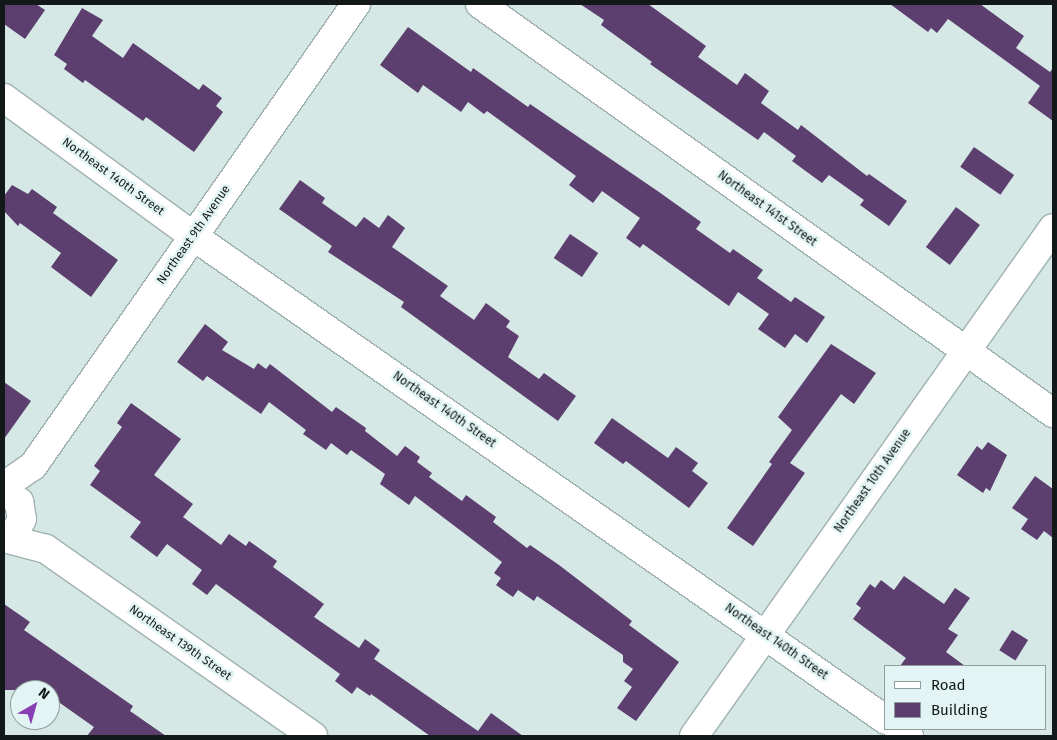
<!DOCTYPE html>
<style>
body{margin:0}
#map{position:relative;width:1057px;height:740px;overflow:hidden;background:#d5e8e6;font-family:"Fira Sans",sans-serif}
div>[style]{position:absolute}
.building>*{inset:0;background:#5c3f6e;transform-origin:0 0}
.roads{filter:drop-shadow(1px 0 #a0b2b0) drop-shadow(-1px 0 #a0b2b0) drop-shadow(0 1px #a0b2b0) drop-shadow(0 -1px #a0b2b0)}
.minor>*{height:28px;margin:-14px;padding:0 14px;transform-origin:14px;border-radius:14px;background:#fff}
span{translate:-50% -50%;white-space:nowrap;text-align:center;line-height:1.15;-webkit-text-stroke:5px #e2f5f4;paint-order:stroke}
.street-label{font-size:12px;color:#121918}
.frame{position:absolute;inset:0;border:5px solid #121918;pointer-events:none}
.legend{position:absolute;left:884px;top:665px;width:162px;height:65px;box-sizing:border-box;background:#e2f5f4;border:1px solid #8f9d9c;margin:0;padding:6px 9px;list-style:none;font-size:15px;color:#121918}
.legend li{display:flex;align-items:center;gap:10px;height:25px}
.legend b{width:25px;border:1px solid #8f9d9c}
.north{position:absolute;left:10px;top:680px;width:50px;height:50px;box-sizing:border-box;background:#e2f5f4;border:1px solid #8f9d9c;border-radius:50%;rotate:38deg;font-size:14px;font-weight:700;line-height:20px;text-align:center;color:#121918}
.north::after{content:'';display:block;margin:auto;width:18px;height:22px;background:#883fb1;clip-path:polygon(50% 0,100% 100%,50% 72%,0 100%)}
</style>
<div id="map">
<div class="building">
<div style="clip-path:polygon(4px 4px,36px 4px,45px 10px,25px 39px,4px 24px)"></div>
<div style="clip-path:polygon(580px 4px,648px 4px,706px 46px,698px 57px,737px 85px,745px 73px,769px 91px,761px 103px,798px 130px,801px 125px,867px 176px,869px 174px,907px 201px,889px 226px,860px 205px,864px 200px,829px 175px,822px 183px,792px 161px,796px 156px,764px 132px,758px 140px,650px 64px,652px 62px,601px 25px,604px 20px)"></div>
<div style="clip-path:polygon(890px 4px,980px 4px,1024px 36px,1016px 48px,1050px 72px,1053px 68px,1053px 121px,1028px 103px,1040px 86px,1006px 61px,948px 19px,937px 33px,931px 28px,928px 32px)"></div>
<div style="clip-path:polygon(82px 8px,103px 20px,92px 36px,123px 58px,133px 43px,199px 90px,203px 84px,222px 98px,216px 106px,223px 112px,194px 152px,146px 117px,143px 121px,85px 80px,83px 83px,64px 69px,67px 64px,54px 55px)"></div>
<div style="clip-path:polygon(408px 27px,471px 72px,473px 68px,528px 107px,530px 104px,659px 192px,701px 222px,696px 229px,730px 253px,733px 249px,763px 270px,757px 278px,791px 302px,795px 297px,825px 317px,807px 343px,795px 334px,785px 348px,758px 329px,769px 314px,738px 292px,729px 306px,643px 244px,640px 248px,626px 238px,640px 218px,602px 191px,593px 203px,569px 185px,576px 176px,487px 111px,484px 114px,468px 102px,461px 112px,423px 85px,418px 93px,380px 65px)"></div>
<div style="left:974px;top:147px;width:49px;height:24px;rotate:35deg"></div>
<div style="clip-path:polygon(300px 180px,325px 198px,322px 203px,356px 227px,364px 217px,379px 228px,388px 215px,405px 228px,392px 247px,448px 286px,440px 296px,474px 320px,486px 303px,510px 321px,506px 327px,519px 336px,508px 357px,539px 379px,544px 373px,576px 396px,558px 421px,401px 307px,404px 302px,328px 252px,332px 246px,279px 209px)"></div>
<div style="clip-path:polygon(12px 185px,28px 194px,32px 189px,57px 207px,53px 213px,118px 260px,91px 297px,51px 267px,61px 253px,20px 223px,18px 226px,4px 211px,4px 196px)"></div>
<div style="left:956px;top:207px;width:30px;height:50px;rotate:37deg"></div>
<div style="left:570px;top:234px;width:34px;height:29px;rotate:34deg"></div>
<div style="clip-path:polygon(205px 324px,228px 342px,222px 350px,254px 369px,258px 363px,266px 369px,270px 364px,332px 412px,336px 407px,366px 428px,365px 431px,397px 456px,405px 446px,420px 457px,417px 462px,432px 473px,429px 477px,462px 501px,466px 495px,496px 517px,493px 522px,527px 548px,530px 545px,559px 565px,632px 621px,629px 625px,679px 662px,636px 721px,617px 708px,632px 687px,624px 681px,633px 669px,623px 662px,623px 655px,537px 596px,534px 601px,518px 590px,513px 597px,496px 585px,501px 578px,494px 573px,502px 562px,415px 496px,409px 505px,380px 484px,385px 474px,351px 450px,347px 455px,331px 443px,326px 450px,303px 434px,306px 430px,269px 402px,261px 414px,207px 376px,203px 381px,177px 362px)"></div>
<div style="clip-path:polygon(831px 344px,876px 373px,854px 404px,841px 394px,790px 463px,805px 473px,753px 546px,727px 528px,772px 464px,769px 462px,792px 430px,778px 417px)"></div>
<div style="clip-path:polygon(4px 382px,31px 401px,4px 439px)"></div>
<div style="clip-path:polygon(131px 403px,181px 439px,154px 475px,193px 504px,183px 517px,221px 545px,229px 534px,246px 546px,249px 541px,277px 561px,273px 567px,324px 604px,314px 617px,359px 648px,365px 639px,380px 650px,374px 659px,478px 731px,491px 713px,523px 736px,430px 736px,371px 694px,370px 696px,357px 687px,352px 694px,335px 681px,340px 674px,216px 584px,207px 595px,192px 584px,202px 570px,167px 544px,157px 557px,130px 537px,141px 522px,90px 485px,100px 471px,94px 466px,122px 427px,117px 423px)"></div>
<div style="clip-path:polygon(612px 418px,668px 458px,676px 447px,698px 463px,692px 471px,708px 483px,689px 508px,626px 461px,623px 464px,594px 443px)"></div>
<div style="clip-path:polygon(988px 442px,1007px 455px,990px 491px,986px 488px,983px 493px,957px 475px,977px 446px,982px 450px)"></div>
<div style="clip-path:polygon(1035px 476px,1053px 489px,1053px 538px,1044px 531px,1037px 540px,1021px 529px,1028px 519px,1012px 508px)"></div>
<div style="clip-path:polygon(904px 576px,944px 604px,955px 588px,970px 598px,948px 629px,958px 635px,946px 652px,965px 666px,900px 666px,906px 658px,853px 619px,861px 608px,856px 604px,870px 584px,875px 588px,881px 580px,894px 590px)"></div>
<div style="clip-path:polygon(4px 604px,30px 622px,24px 630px,133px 706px,130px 711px,166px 736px,87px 736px,94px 727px,50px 696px,50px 690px,4px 690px)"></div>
<div style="left:1012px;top:630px;width:19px;height:24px;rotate:32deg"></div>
</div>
<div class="roads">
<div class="minor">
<div style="left:480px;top:4px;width:704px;rotate:35.52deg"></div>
<div style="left:4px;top:98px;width:234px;rotate:36.1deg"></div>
<div style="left:193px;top:236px;width:845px;rotate:34.93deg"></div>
<div style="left:4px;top:486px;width:35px;rotate:-35deg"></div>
<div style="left:33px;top:466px;width:564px;rotate:-55.04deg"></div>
<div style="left:4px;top:491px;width:19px;rotate:36deg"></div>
<div style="left:19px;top:502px;width:17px;rotate:80deg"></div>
<div style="left:22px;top:519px;width:15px;rotate:118deg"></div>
<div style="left:15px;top:532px;width:13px;rotate:151deg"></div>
<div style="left:4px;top:538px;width:43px;rotate:14.7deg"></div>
<div style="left:46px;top:549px;width:326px;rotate:35deg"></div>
<div style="left:898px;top:729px;width:13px;rotate:32deg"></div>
<div style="left:694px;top:736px;width:622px;rotate:-54.75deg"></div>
</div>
</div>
<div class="street-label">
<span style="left:113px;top:177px;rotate:36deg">Northeast 140th Street</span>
<span style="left:767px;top:209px;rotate:36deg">Northeast 141st Street</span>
<span style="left:194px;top:235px;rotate:-55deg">Northeast 9th Avenue</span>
<span style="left:444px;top:410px;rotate:35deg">Northeast 140th Street</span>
<span style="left:873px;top:481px;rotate:-55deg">Northeast 10th Avenue</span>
<span style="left:776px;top:642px;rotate:35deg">Northeast 140th Street</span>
<span style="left:180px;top:643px;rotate:35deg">Northeast 139th Street</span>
</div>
<div class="frame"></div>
<ul class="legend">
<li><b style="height:6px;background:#fff"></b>Road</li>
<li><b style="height:14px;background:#5c3f6e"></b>Building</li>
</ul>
<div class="north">N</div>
</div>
